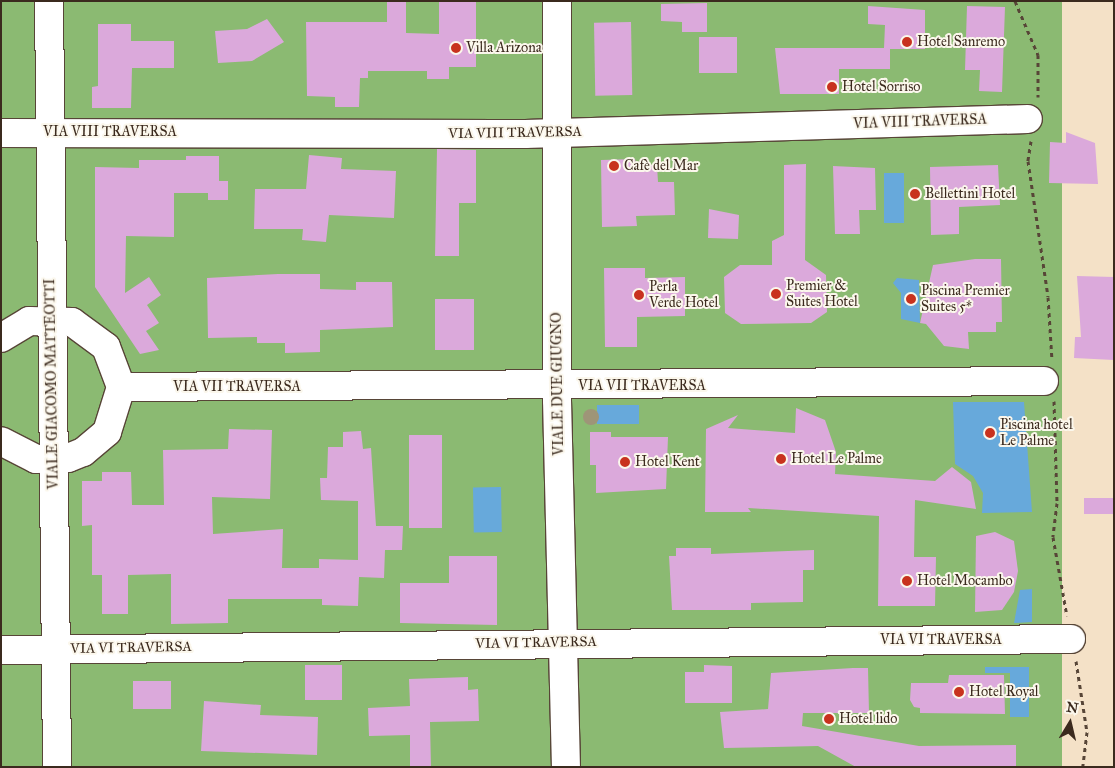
<!DOCTYPE html>
<meta charset="utf-8">
<style>
body{margin:0}
#map{position:relative;width:1115px;height:768px;overflow:hidden;background:#f4e1c7;font-family:"IM FELL Great Primer",serif}
div>[style]{position:absolute}
.forest>*{inset:0;background:#8bba72;transform-origin:0 0}
.water>*{inset:0;background:#67a9db;transform-origin:0 0}
.building>*{inset:0;background:#dba9db;transform-origin:0 0}
.path>*{height:3px;margin-top:-1.5px;transform-origin:0;background:repeating-linear-gradient(90deg,#574537 0 4px,transparent 0 8px)}
.roads{filter:drop-shadow(1px 0 #574537) drop-shadow(-1px 0 #574537) drop-shadow(0 1px #574537) drop-shadow(0 -1px #574537)}
.minor>*{height:28px;margin:-14px;padding:0 14px;transform-origin:14px;border-radius:14px;background:#fff}
.trees>*{width:16px;height:16px;margin:-8px;border-radius:50%;background:#9e9578}
.dots>*{width:14px;height:14px;translate:-50% -50%;box-sizing:border-box;border:2px solid #fbf7ec;border-radius:50%}
span{translate:-50% -50%;white-space:nowrap;text-align:center;line-height:1.15;-webkit-text-stroke:4px #fbf7ec;paint-order:stroke}
.poi-label{font-size:14px;color:#3b2a1e}
.left{translate:0 -50%;text-align:left}
.street-label{font-size:14px;color:#3b2a1e}
.frame{position:absolute;inset:0;border:2px solid #3b2a1e;pointer-events:none}
.north{position:absolute;left:1045px;top:698px;width:50px;height:50px;-webkit-text-stroke:4px #fbf7ec;paint-order:stroke;rotate:9deg;font-size:14px;font-weight:700;line-height:20px;text-align:center;color:#3b2a1e}
.north::after{content:'';display:block;margin:auto;width:18px;height:22px;background:#3b2a1e;clip-path:polygon(50% 0,100% 100%,50% 72%,0 100%)}
</style>
<div id="map">
<div class="forest">
<div style="left:1px;top:1px;width:1061px;height:766px"></div>
</div>
<div class="water">
<div style="left:884px;top:173px;width:20px;height:50px"></div>
<div style="clip-path:polygon(897px 278px,919px 280px,920px 323px,901px 319px,901px 293px,893px 283px)"></div>
<div style="clip-path:polygon(953px 402px,1024px 402px,1032px 512px,982px 513px,983px 493px,973px 476px,955px 464px)"></div>
<div style="left:639px;top:405px;width:19px;height:42px;rotate:90deg"></div>
<div style="left:501px;top:487px;width:45px;height:28px;rotate:89deg"></div>
<div style="clip-path:polygon(1032px 589px,1032px 622px,1014px 623px,1020px 590px)"></div>
<div style="clip-path:polygon(985px 667px,1029px 667px,1029px 717px,1010px 717px,1010px 673px,985px 673px)"></div>
</div>
<div class="building">
<div style="clip-path:polygon(387px 1px,406px 1px,406px 33px,439px 34px,439px 1px,476px 1px,476px 67px,449px 67px,449px 79px,427px 79px,427px 71px,368px 71px,368px 78px,360px 78px,359px 107px,335px 107px,335px 97px,307px 96px,306px 22px,387px 22px)"></div>
<div style="clip-path:polygon(707px 3px,707px 32px,682px 32px,682px 22px,661px 21px,661px 4px)"></div>
<div style="clip-path:polygon(868px 6px,925px 10px,925px 49px,890px 49px,890px 69px,839px 69px,839px 94px,780px 94px,775px 48px,884px 48px,885px 25px,868px 24px)"></div>
<div style="clip-path:polygon(967px 6px,1005px 7px,1002px 92px,979px 91px,980px 70px,965px 70px)"></div>
<div style="clip-path:polygon(267px 19px,284px 42px,252px 61px,218px 63px,215px 31px,247px 29px)"></div>
<div style="left:631px;top:22px;width:73px;height:37px;rotate:89deg"></div>
<div style="clip-path:polygon(98px 24px,131px 24px,131px 41px,174px 41px,174px 68px,132px 68px,131px 108px,92px 108px,92px 87px,98px 86px)"></div>
<div style="left:699px;top:37px;width:38px;height:36px"></div>
<div style="clip-path:polygon(1066px 132px,1095px 143px,1098px 184px,1049px 183px,1050px 142px,1066px 143px)"></div>
<div style="clip-path:polygon(437px 149px,476px 150px,476px 203px,459px 203px,459px 256px,435px 256px)"></div>
<div style="clip-path:polygon(309px 155px,342px 158px,341px 169px,396px 171px,394px 218px,329px 215px,326px 242px,302px 240px,303px 229px,254px 229px,255px 189px,306px 189px)"></div>
<div style="clip-path:polygon(186px 156px,219px 156px,219px 181px,228px 181px,228px 200px,208px 200px,208px 193px,174px 193px,174px 237px,126px 236px,125px 293px,149px 277px,161px 295px,147px 305px,159px 323px,146px 331px,159px 350px,140px 354px,95px 287px,95px 167px,139px 168px,139px 160px,186px 160px)"></div>
<div style="clip-path:polygon(635px 159px,636px 165px,657px 165px,658px 182px,674px 182px,675px 215px,636px 216px,637px 226px,602px 227px,601px 160px)"></div>
<div style="clip-path:polygon(806px 164px,805px 260px,826px 275px,827px 312px,811px 323px,741px 324px,725px 313px,724px 277px,740px 265px,772px 265px,772px 241px,784px 235px,784px 165px)"></div>
<div style="clip-path:polygon(998px 165px,1000px 205px,959px 207px,959px 234px,931px 235px,930px 167px)"></div>
<div style="clip-path:polygon(833px 166px,875px 168px,876px 210px,859px 210px,860px 234px,835px 234px)"></div>
<div style="clip-path:polygon(709px 209px,739px 215px,738px 239px,708px 238px)"></div>
<div style="clip-path:polygon(975px 259px,1001px 259px,1002px 322px,996px 322px,996px 332px,968px 332px,969px 349px,944px 346px,926px 324px,920px 323px,933px 265px)"></div>
<div style="clip-path:polygon(604px 268px,645px 268px,645px 278px,685px 277px,685px 316px,637px 317px,637px 347px,605px 347px)"></div>
<div style="clip-path:polygon(278px 274px,320px 274px,320px 289px,356px 290px,356px 282px,392px 282px,393px 327px,320px 330px,320px 352px,285px 353px,285px 343px,257px 343px,257px 337px,208px 338px,207px 278px)"></div>
<div style="clip-path:polygon(1077px 276px,1114px 277px,1114px 360px,1074px 358px,1075px 337px,1081px 337px)"></div>
<div style="left:435px;top:299px;width:39px;height:51px"></div>
<div style="clip-path:polygon(796px 408px,825px 420px,836px 452px,835px 474px,935px 481px,952px 467px,971px 482px,976px 509px,915px 500px,914px 557px,936px 557px,935px 606px,878px 606px,879px 516px,748px 508px,751px 512px,705px 512px,706px 429px,738px 415px,728px 428px,795px 433px)"></div>
<div style="clip-path:polygon(229px 429px,272px 430px,270px 499px,212px 497px,213px 534px,283px 529px,282px 568px,319px 568px,319px 559px,358px 560px,358px 501px,321px 500px,320px 478px,327px 478px,328px 447px,343px 447px,343px 432px,361px 431px,363px 449px,371px 448px,376px 526px,403px 526px,402px 550px,385px 550px,384px 578px,359px 577px,358px 606px,322px 605px,322px 599px,228px 599px,228px 623px,171px 624px,171px 574px,128px 575px,128px 614px,102px 614px,102px 575px,92px 575px,92px 525px,82px 526px,82px 481px,102px 481px,102px 472px,131px 472px,132px 505px,164px 505px,163px 450px,228px 449px)"></div>
<div style="clip-path:polygon(590px 432px,611px 432px,611px 437px,668px 437px,666px 489px,596px 493px,596px 465px,590px 465px)"></div>
<div style="left:409px;top:435px;width:33px;height:93px"></div>
<div style="left:1084px;top:498px;width:30px;height:16px"></div>
<div style="clip-path:polygon(995px 532px,1014px 541px,1018px 571px,1014px 592px,1002px 610px,975px 612px,976px 536px)"></div>
<div style="clip-path:polygon(676px 548px,711px 548px,711px 554px,814px 550px,814px 570px,803px 570px,803px 602px,751px 603px,751px 610px,672px 610px,669px 556px,676px 556px)"></div>
<div style="clip-path:polygon(449px 556px,497px 556px,497px 625px,400px 623px,400px 583px,449px 583px)"></div>
<div style="left:305px;top:665px;width:37px;height:35px"></div>
<div style="clip-path:polygon(704px 665px,732px 666px,732px 703px,685px 703px,685px 672px,704px 672px)"></div>
<div style="clip-path:polygon(853px 668px,868px 668px,869px 713px,803px 713px,802px 726px,919px 746px,1016px 745px,1016px 767px,856px 767px,818px 746px,724px 748px,720px 712px,768px 709px,771px 673px)"></div>
<div style="clip-path:polygon(949px 675px,1004px 675px,1005px 714px,920px 713px,920px 708px,914px 707px,910px 700px,911px 683px,948px 683px)"></div>
<div style="clip-path:polygon(468px 677px,468px 690px,478px 689px,479px 721px,430px 722px,431px 767px,410px 767px,410px 735px,369px 736px,368px 708px,410px 706px,409px 679px)"></div>
<div style="left:133px;top:681px;width:38px;height:28px"></div>
<div style="clip-path:polygon(204px 701px,261px 705px,260px 715px,318px 717px,317px 755px,201px 751px)"></div>
</div>
<div class="path">
<div style="left:1015px;top:1px;width:59px;rotate:66.9deg"></div>
<div style="left:1038px;top:55px;width:42px;rotate:90deg"></div>
<div style="left:1031px;top:141px;width:20px;rotate:99deg"></div>
<div style="left:1028px;top:161px;width:137px;rotate:81.6deg"></div>
<div style="left:1048px;top:297px;width:63px;rotate:86.4deg"></div>
<div style="left:1054px;top:401px;width:102px;rotate:88.3deg"></div>
<div style="left:1057px;top:503px;width:34px;rotate:97deg"></div>
<div style="left:1053px;top:537px;width:80px;rotate:80deg"></div>
<div style="left:1076px;top:661px;width:72px;rotate:81.2deg"></div>
<div style="left:1087px;top:732px;width:35px;rotate:97deg"></div>
</div>
<div class="roads">
<div class="minor">
<div style="left:49px;top:1px;width:766px;rotate:89.4deg"></div>
<div style="left:557px;top:1px;width:399px;rotate:90deg"></div>
<div style="left:557px;top:400px;width:367px;rotate:88.6deg"></div>
<div style="left:1px;top:133px;width:524px;rotate:0.11deg"></div>
<div style="left:525px;top:134px;width:503px;rotate:-1.71deg"></div>
<div style="left:1px;top:338px;width:33px;rotate:-31deg"></div>
<div style="left:29px;top:321px;width:43px;rotate:1.3deg"></div>
<div style="left:72px;top:322px;width:42px;rotate:36.3deg"></div>
<div style="left:106px;top:347px;width:43px;rotate:69.4deg"></div>
<div style="left:121px;top:387px;width:47px;rotate:107.3deg"></div>
<div style="left:107px;top:432px;width:31px;rotate:140deg"></div>
<div style="left:83px;top:452px;width:16px;rotate:158deg"></div>
<div style="left:68px;top:458px;width:32px;rotate:178deg"></div>
<div style="left:36px;top:459px;width:39px;rotate:-153deg"></div>
<div style="left:121px;top:387px;width:923px;rotate:-0.37deg"></div>
<div style="left:1px;top:650px;width:1070px;rotate:-0.59deg"></div>
</div>
</div>
<div class="trees">
<div style="left:591px;top:417px"></div>
</div>
<div class="dots">
<div style="left:907px;top:42px;background:#c8321e"></div>
<div style="left:456px;top:48px;background:#c8321e"></div>
<div style="left:832px;top:87px;background:#c8321e"></div>
<div style="left:614px;top:166px;background:#c8321e"></div>
<div style="left:915px;top:194px;background:#c8321e"></div>
<div style="left:776px;top:294px;background:#c8321e"></div>
<div style="left:639px;top:295px;background:#c8321e"></div>
<div style="left:911px;top:299px;background:#c8321e"></div>
<div style="left:990px;top:433px;background:#c8321e"></div>
<div style="left:781px;top:459px;background:#c8321e"></div>
<div style="left:625px;top:462px;background:#c8321e"></div>
<div style="left:907px;top:581px;background:#c8321e"></div>
<div style="left:959px;top:692px;background:#c8321e"></div>
<div style="left:829px;top:719px;background:#c8321e"></div>
</div>
<div class="poi-label">
<span class="left" style="left:917px;top:42px">Hotel Sanremo</span>
<span class="left" style="left:466px;top:48px">Villa Arizona</span>
<span class="left" style="left:842px;top:87px">Hotel Sorriso</span>
<span class="left" style="left:624px;top:166px">Cafè del Mar</span>
<span class="left" style="left:925px;top:194px">Bellettini Hotel</span>
<span class="left" style="left:786px;top:294px">Premier &amp;<br>Suites Hotel</span>
<span class="left" style="left:649px;top:295px">Perla<br>Verde Hotel</span>
<span class="left" style="left:921px;top:299px">Piscina Premier<br>Suites 5*</span>
<span class="left" style="left:1000px;top:433px">Piscina hotel<br>Le Palme</span>
<span class="left" style="left:791px;top:459px">Hotel Le Palme</span>
<span class="left" style="left:635px;top:462px">Hotel Kent</span>
<span class="left" style="left:917px;top:581px">Hotel Mocambo</span>
<span class="left" style="left:969px;top:692px">Hotel Royal</span>
<span class="left" style="left:839px;top:719px">Hotel lido</span>
</div>
<div class="street-label">
<span style="left:920px;top:122px;rotate:-2deg">VIA VIII TRAVERSA</span>
<span style="left:110px;top:132px">VIA VIII TRAVERSA</span>
<span style="left:515px;top:133px;rotate:-1deg">VIA VIII TRAVERSA</span>
<span style="left:52px;top:384px;rotate:-91deg">VIALE GIACOMO MATTEOTTI</span>
<span style="left:558px;top:384px;rotate:-91deg">VIALE DUE GIUGNO</span>
<span style="left:642px;top:386px">VIA VII TRAVERSA</span>
<span style="left:237px;top:387px">VIA VII TRAVERSA</span>
<span style="left:941px;top:640px">VIA VI TRAVERSA</span>
<span style="left:536px;top:643px;rotate:-1deg">VIA VI TRAVERSA</span>
<span style="left:131px;top:648px;rotate:-1deg">VIA VI TRAVERSA</span>
</div>
<div class="frame"></div>
<div class="north">N</div>
</div>
